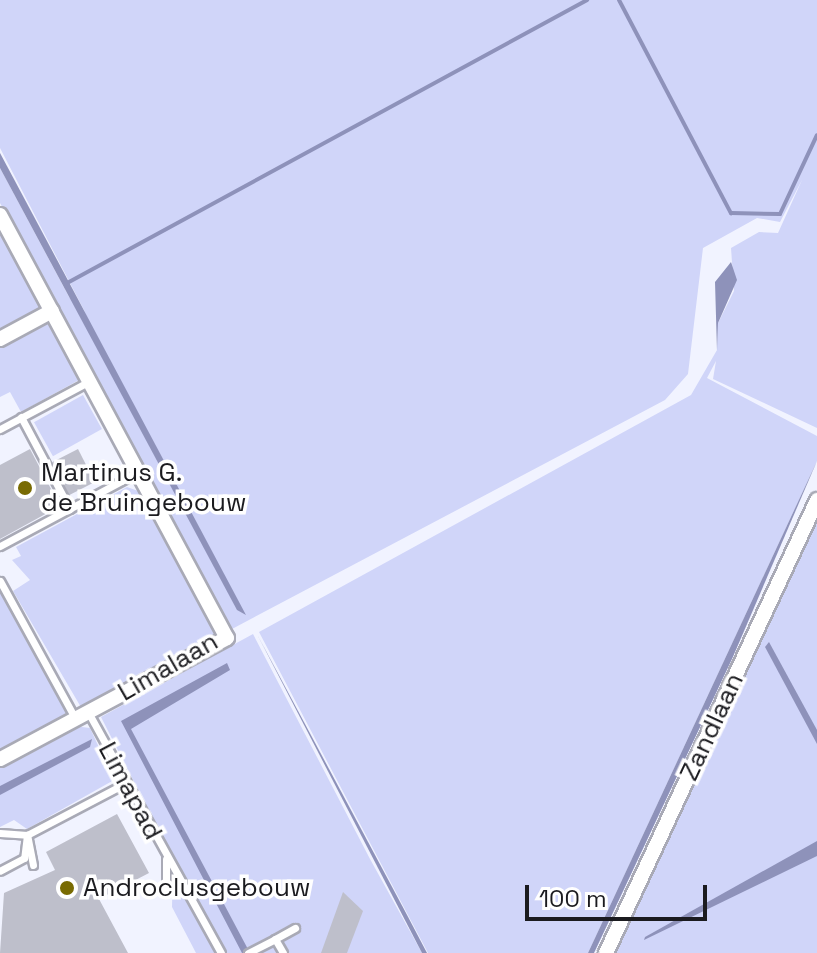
<!DOCTYPE html>
<style>
body{margin:0}
#map{position:relative;width:817px;height:953px;overflow:hidden;background:#f1f3ff;font-family:"Space Grotesk",sans-serif}
div>[style]{position:absolute}
.green>*{inset:0;background:#d0d5f9;transform-origin:0 0}
.water>*{inset:0;background:#8e92ba}
.stream>*{height:4px;margin:-2px;padding:0 2px;transform-origin:2px;border-radius:2px;background:#8e92ba}
.building>*{inset:0;background:#bebfcb;transform-origin:0 0}
.roads{filter:drop-shadow(2px 0 #a9aab6) drop-shadow(-2px 0 #a9aab6) drop-shadow(0 2px #a9aab6) drop-shadow(0 -2px #a9aab6)}
.lane>*{height:7px;margin:-3.5px;padding:0 3.5px;transform-origin:3.5px;border-radius:3.5px;background:#fff}
.street>*{height:14px;margin:-7px;padding:0 7px;transform-origin:7px;border-radius:7px;background:#fff}
.dots>*{width:22px;height:22px;translate:-50% -50%;box-sizing:border-box;border:4px solid #fff;border-radius:50%}
span{translate:-50% -50%;white-space:nowrap;text-align:center;line-height:1.15;-webkit-text-stroke:7px #fff;paint-order:stroke}
.poi-label{font-size:26px;color:#1b1b1f}
.left{translate:0 -50%;text-align:left}
.street-label{font-size:26px;color:#1b1b1f}
.scale{position:absolute;left:525px;top:885px;width:182px;height:36px;box-sizing:border-box;border:4px solid #1b1b1f;border-top:0;padding-left:10px;font-size:24px;line-height:28px;white-space:nowrap;color:#1b1b1f;-webkit-text-stroke:6px #fff;paint-order:stroke}
</style>
<div id="map">
<div class="green">
<div style="clip-path:polygon(0 0,817px 0,817px 428px,713px 379px,716px 361px,707px 378px,817px 436px,817px 461px,588px 953px,428px 953px,259px 632px,691px 395px,717px 350px,718px 323px,734px 291px,731px 248px,759px 232px,778px 233px,802px 180px,780px 222px,757px 218px,703px 248px,688px 374px,665px 400px,232px 629px,0 203px,0 168px,69px 297px,85px 312px,0 148px)"></div>
<div style="clip-path:polygon(0 228px,41px 307px,0 334px)"></div>
<div style="clip-path:polygon(45px 322px,54px 327px,79px 380px,21px 412px,10px 392px,0 397px,0 346px)"></div>
<div style="left:83px;top:395px;width:39px;height:56px;rotate:61deg"></div>
<div style="clip-path:polygon(127px 487px,141px 492px,216px 631px,213px 640px,82px 709px,13px 591px,30px 580px,12px 560px,21px 556px,16px 547px)"></div>
<div style="clip-path:polygon(817px 519px,817px 953px,612px 953px,696px 780px)"></div>
<div style="clip-path:polygon(0 586px,67px 713px,0 753px)"></div>
<div style="clip-path:polygon(253px 634px,370px 859px,422px 953px,196px 953px,172px 907px,173px 859px,101px 717px)"></div>
<div style="clip-path:polygon(74px 726px,90px 728px,114px 780px,27px 829px,14px 820px,0 827px,0 766px)"></div>
</div>
<div class="water">
<div style="clip-path:polygon(0 153px,63px 271px,246px 615px,237px 610px,0 168px)"></div>
<div style="clip-path:polygon(731px 262px,737px 280px,718px 323px,717px 351px,715px 282px)"></div>
<div style="clip-path:polygon(817px 461px,732px 659px,594px 953px,588px 953px)"></div>
<div style="clip-path:polygon(258px 636px,406px 913px,427px 953px,422px 953px)"></div>
<div style="clip-path:polygon(769px 642px,817px 730px,817px 744px,765px 647px)"></div>
<div style="clip-path:polygon(227px 663px,230px 670px,131px 729px,250px 953px,242px 953px,121px 721px)"></div>
<div style="clip-path:polygon(92px 739px,90px 747px,0 795px,0 786px)"></div>
<div style="clip-path:polygon(817px 841px,817px 856px,644px 940px,645px 937px)"></div>
</div>
<div class="stream">
<div style="left:619px;top:0;width:241px;rotate:62.3deg"></div>
<div style="left:731px;top:213px;width:49px;rotate:1.2deg"></div>
<div style="left:780px;top:214px;width:87px;rotate:-64.9deg"></div>
<div style="left:69px;top:282px;width:590px;rotate:-28.56deg"></div>
</div>
<div class="building">
<div style="clip-path:polygon(30px 449px,60px 506px,0 539px,0 465px)"></div>
<div style="left:78px;top:449px;width:37px;height:29px;rotate:63deg"></div>
<div style="clip-path:polygon(117px 814px,149px 873px,99px 899px,128px 953px,0 953px,4px 893px,55px 870px,46px 852px)"></div>
<div style="clip-path:polygon(343px 892px,363px 911px,347px 953px,321px 953px)"></div>
</div>
<div class="roads">
<div class="lane">
<div style="left:21px;top:417px;width:104px;rotate:62deg"></div>
<div style="left:0;top:429px;width:102px;rotate:-28.1deg"></div>
<div style="left:0;top:546px;width:157px;rotate:-28.2deg"></div>
<div style="left:0;top:581px;width:156px;rotate:61.3deg"></div>
<div style="left:88px;top:712px;width:275px;rotate:61.1deg"></div>
<div style="left:0;top:833px;width:27px;rotate:4deg"></div>
<div style="left:27px;top:835px;width:23px;rotate:97deg"></div>
<div style="left:24px;top:858px;width:27px;rotate:152deg"></div>
<div style="left:33px;top:865px;width:31px;rotate:-101deg"></div>
<div style="left:27px;top:835px;width:112px;rotate:-27.7deg"></div>
<div style="left:166px;top:888px;width:29px;rotate:-90deg"></div>
<div style="left:275px;top:939px;width:23px;rotate:-29deg"></div>
<div style="left:248px;top:953px;width:30px;rotate:-27deg"></div>
<div style="left:275px;top:939px;width:16px;rotate:60deg"></div>
</div>
<div class="street">
<div style="left:0;top:215px;width:480px;rotate:61.8deg"></div>
<div style="left:227px;top:638px;width:257px;rotate:151.9deg"></div>
<div style="left:0;top:339px;width:59px;rotate:-28.3deg"></div>
<div style="left:606px;top:953px;width:500px;rotate:-65deg"></div>
</div>
</div>
<div class="dots">
<div style="left:25px;top:488px;background:#796b03"></div>
<div style="left:67px;top:888px;background:#796b03"></div>
</div>
<div class="poi-label">
<span class="left" style="left:41px;top:488px">Martinus G.<br>de Bruingebouw</span>
<span class="left" style="left:83px;top:888px">Androclusgebouw</span>
</div>
<div class="street-label">
<span style="left:168px;top:667px;rotate:-30deg">Limalaan</span>
<span style="left:712px;top:727px;rotate:-65deg">Zandlaan</span>
<span style="left:130px;top:791px;rotate:62deg">Limapad</span>
</div>
<div class="scale">100 m</div>
</div>
